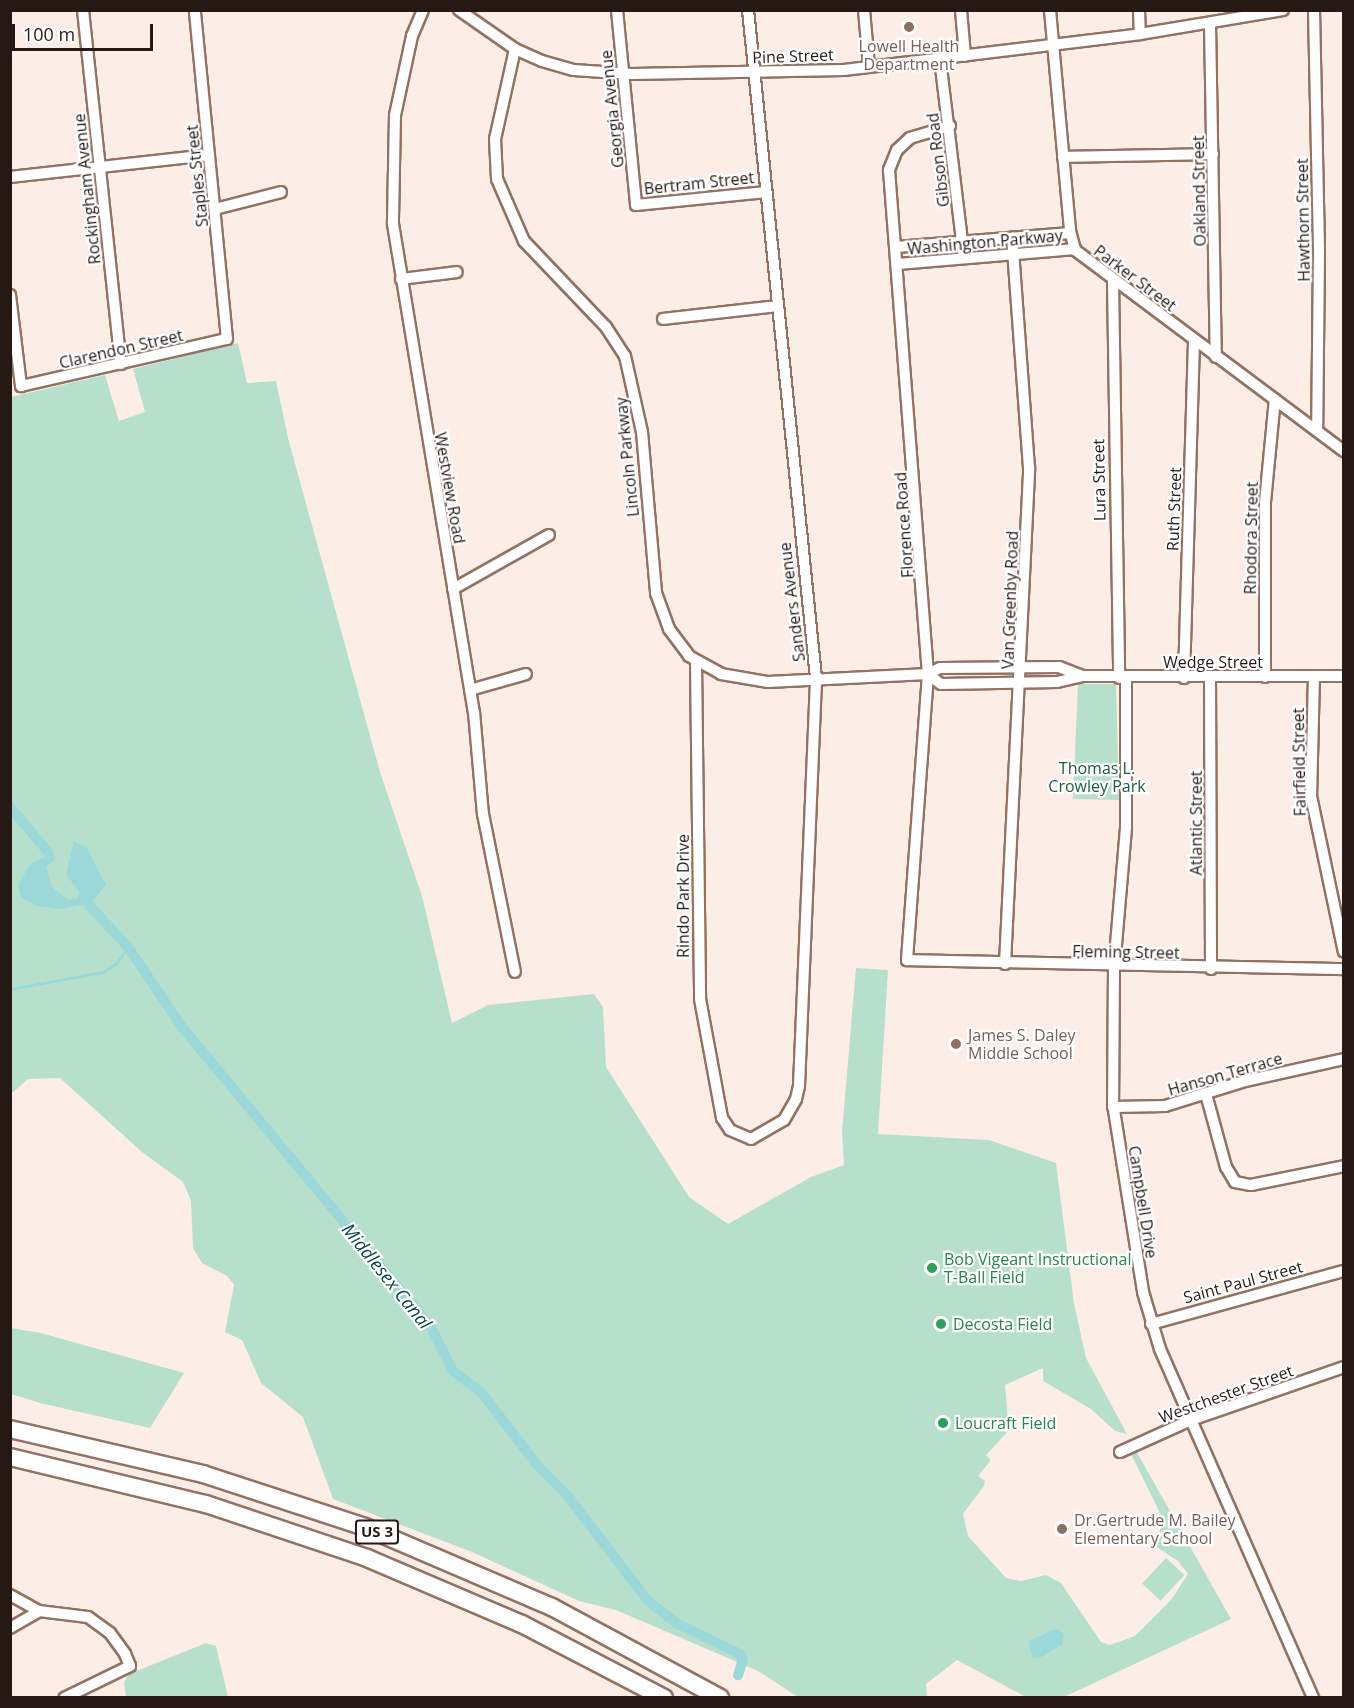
<!DOCTYPE html>
<style>
body{margin:0}
#map{position:relative;width:1354px;height:1708px;overflow:hidden;background:#fceee7;font-family:"Open Sans",sans-serif}
div>[style]{position:absolute}
.green>*{inset:0;background:#b7e0cc;transform-origin:0 0}
.water>*{inset:0;background:#9ad8d9}
.stream>*{height:3px;margin:-1.5px;padding:0 1.5px;transform-origin:1.5px;border-radius:1.5px;background:#9ad8d9}
.canal>*{height:10px;margin:-5px;padding:0 5px;transform-origin:5px;border-radius:5px;background:#9ad8d9}
.roads{filter:drop-shadow(2px 0 #927263) drop-shadow(-2px 0 #927263) drop-shadow(0 2px #927263) drop-shadow(0 -2px #927263)}
.minor>*{height:10px;margin:-5px;padding:0 5px;transform-origin:5px;border-radius:5px;background:#fff}
.highway>*{height:16px;margin:-8px;padding:0 8px;transform-origin:8px;border-radius:8px;background:#fff}
.dots>*{width:16px;height:16px;translate:-50% -50%;box-sizing:border-box;border:3px solid #fff;border-radius:50%}
span{translate:-50% -50%;white-space:nowrap;text-align:center;line-height:1.15;-webkit-text-stroke:4.5px #fff;paint-order:stroke}
.shield-label span{padding:2px 4px;background:#fff;border:2px solid;border-radius:4px;-webkit-text-stroke-width:0}
.shield-label{font-size:15px;color:#261914;font-weight:700}
.education-label{font-size:16px;color:#785e54}
.left{translate:0 -50%;text-align:left}
.street-label{font-size:16px;color:#261914}
.park-label{font-size:16px;color:#1c5a42}
.leisure-label{font-size:16px;color:#27864d}
.water-label{font-size:18px;color:#0a4446;font-style:italic}
.frame{position:absolute;inset:0;border:12px solid #261914;pointer-events:none}
.scale{position:absolute;left:12px;top:24px;width:141px;height:27px;box-sizing:border-box;border:3px solid #261914;border-top:0;padding-left:8px;font-size:18px;line-height:21px;white-space:nowrap;color:#261914;-webkit-text-stroke:4px #fff;paint-order:stroke}
</style>
<div id="map">
<div class="green">
<div style="clip-path:polygon(evenodd,238px 343px,247px 383px,276px 381px,288px 438px,380px 772px,422px 896px,452px 1023px,488px 1005px,594px 994px,603px 1007px,606px 1067px,689px 1197px,728px 1224px,811px 1177px,844px 1165px,842px 1132px,856px 968px,888px 970px,878px 1134px,989px 1140px,1056px 1163px,1074px 1303px,1086px 1358px,1127px 1434px,1115px 1431px,1091px 1409px,1043px 1381px,1043px 1368px,1005px 1385px,1008px 1420px,1013px 1426px,986px 1455px,991px 1460px,978px 1476px,985px 1481px,984px 1486px,963px 1514px,968px 1536px,1006px 1578px,1021px 1581px,1046px 1575px,1061px 1583px,1101px 1642px,1110px 1645px,1135px 1636px,1171px 1600px,1188px 1574px,1178px 1561px,1152px 1544px,1159px 1536px,1162px 1517px,1130px 1452px,1135px 1449px,1231px 1619px,1064px 1697px,1026px 1697px,957px 1660px,926px 1684px,927px 1697px,798px 1697px,758px 1671px,616px 1610px,579px 1601px,472px 1552px,333px 1499px,303px 1417px,261px 1383px,242px 1340px,225px 1332px,234px 1285px,227px 1276px,202px 1263px,193px 1248px,191px 1201px,183px 1182px,142px 1152px,60px 1078px,28px 1079px,11px 1094px,11px 397px,105px 375px,119px 421px,145px 412px,133px 369px,238px 343px,1056px 1628px,1062px 1645px,1042px 1657px,1032px 1657px,1028px 1641px,1056px 1628px)"></div>
<div style="clip-path:polygon(1078px 684px,1116px 684px,1119px 800px,1073px 799px)"></div>
<div style="clip-path:polygon(11px 1328px,41px 1333px,184px 1373px,150px 1428px,40px 1403px,11px 1394px)"></div>
<div style="left:1166px;top:1558px;width:25px;height:35px;rotate:43deg"></div>
<div style="clip-path:polygon(206px 1643px,216px 1646px,228px 1697px,126px 1697px,124px 1682px,129px 1674px)"></div>
</div>
<div class="water">
<div style="clip-path:polygon(74px 841px,87px 848px,106px 885px,90px 904px,58px 909px,37px 906px,21px 897px,18px 885px,31px 863px,46px 857px,49px 848px,56px 858px,46px 867px,52px 887px,68px 900px,78px 898px,79px 892px,66px 874px)"></div>
<div style="clip-path:polygon(1056px 1628px,1064px 1634px,1062px 1645px,1042px 1657px,1032px 1658px,1028px 1641px)"></div>
</div>
<div class="stream">
<div style="left:10px;top:989px;width:95px;rotate:-10.4deg"></div>
<div style="left:103px;top:972px;width:15px;rotate:-32deg"></div>
<div style="left:116px;top:964px;width:21px;rotate:-55deg"></div>
</div>
<div class="canal">
<div style="left:10px;top:807px;width:59px;rotate:49.8deg"></div>
<div style="left:89px;top:905px;width:57px;rotate:47.1deg"></div>
<div style="left:128px;top:947px;width:97px;rotate:56deg"></div>
<div style="left:182px;top:1027px;width:386px;rotate:50.3deg"></div>
<div style="left:429px;top:1324px;width:53px;rotate:62.9deg"></div>
<div style="left:453px;top:1371px;width:36px;rotate:37deg"></div>
<div style="left:482px;top:1393px;width:91px;rotate:52.6deg"></div>
<div style="left:537px;top:1465px;width:42px;rotate:45deg"></div>
<div style="left:567px;top:1495px;width:133px;rotate:52.6deg"></div>
<div style="left:648px;top:1601px;width:36px;rotate:38deg"></div>
<div style="left:676px;top:1623px;width:71px;rotate:25.8deg"></div>
<div style="left:740px;top:1654px;width:6px;rotate:59deg"></div>
<div style="left:743px;top:1659px;width:17px;rotate:107deg"></div>
</div>
<div class="roads">
<div class="minor">
<div style="left:83px;top:10px;width:356px;rotate:83.9deg"></div>
<div style="left:423px;top:10px;width:28px;rotate:113deg"></div>
<div style="left:412px;top:36px;width:81px;rotate:102.1deg"></div>
<div style="left:395px;top:115px;width:109px;rotate:91.1deg"></div>
<div style="left:393px;top:224px;width:495px;rotate:80.6deg"></div>
<div style="left:474px;top:712px;width:102px;rotate:85deg"></div>
<div style="left:483px;top:814px;width:161px;rotate:78.6deg"></div>
<div style="left:459px;top:10px;width:68px;rotate:34.9deg"></div>
<div style="left:515px;top:49px;width:30px;rotate:24deg"></div>
<div style="left:542px;top:61px;width:33px;rotate:16deg"></div>
<div style="left:574px;top:70px;width:58px;rotate:3.9deg"></div>
<div style="left:632px;top:74px;width:212px;rotate:-1.1deg"></div>
<div style="left:844px;top:70px;width:298px;rotate:-6.9deg"></div>
<div style="left:1140px;top:34px;width:145px;rotate:-9.5deg"></div>
<div style="left:617px;top:10px;width:196px;rotate:84.4deg"></div>
<div style="left:636px;top:205px;width:131px;rotate:-5.7deg"></div>
<div style="left:864px;top:10px;width:56px;rotate:84.9deg"></div>
<div style="left:961px;top:10px;width:46px;rotate:85deg"></div>
<div style="left:1050px;top:10px;width:222px;rotate:84.8deg"></div>
<div style="left:1070px;top:231px;width:20px;rotate:75deg"></div>
<div style="left:1075px;top:250px;width:336px;rotate:36.8deg"></div>
<div style="left:1139px;top:10px;width:24px;rotate:88deg"></div>
<div style="left:1314px;top:10px;width:243px;rotate:88.8deg"></div>
<div style="left:1319px;top:253px;width:177px;rotate:90.6deg"></div>
<div style="left:1210px;top:24px;width:333px;rotate:89deg"></div>
<div style="left:515px;top:49px;width:92px;rotate:102.5deg"></div>
<div style="left:495px;top:139px;width:40px;rotate:87.1deg"></div>
<div style="left:497px;top:179px;width:68px;rotate:66.5deg"></div>
<div style="left:524px;top:241px;width:119px;rotate:46.4deg"></div>
<div style="left:606px;top:327px;width:35px;rotate:57deg"></div>
<div style="left:625px;top:356px;width:78px;rotate:77.4deg"></div>
<div style="left:642px;top:432px;width:162px;rotate:85deg"></div>
<div style="left:656px;top:593px;width:38px;rotate:70deg"></div>
<div style="left:669px;top:629px;width:34px;rotate:53deg"></div>
<div style="left:689px;top:656px;width:37px;rotate:29deg"></div>
<div style="left:721px;top:674px;width:48px;rotate:9.7deg"></div>
<div style="left:768px;top:682px;width:160px;rotate:-2.9deg"></div>
<div style="left:928px;top:674px;width:13px;rotate:-27deg"></div>
<div style="left:940px;top:668px;width:119px;rotate:-0.5deg"></div>
<div style="left:1059px;top:667px;width:25px;rotate:21deg"></div>
<div style="left:940px;top:59px;width:200px;rotate:83.1deg"></div>
<div style="left:950px;top:126px;width:42px;rotate:163.3deg"></div>
<div style="left:910px;top:138px;width:18px;rotate:137deg"></div>
<div style="left:897px;top:150px;width:22px;rotate:112deg"></div>
<div style="left:889px;top:170px;width:506px;rotate:85.58deg"></div>
<div style="left:928px;top:674px;width:287px;rotate:94.2deg"></div>
<div style="left:907px;top:960px;width:437px;rotate:1.2deg"></div>
<div style="left:1063px;top:157px;width:150px;rotate:-1.1deg"></div>
<div style="left:10px;top:177px;width:200px;rotate:-6.3deg"></div>
<div style="left:215px;top:209px;width:68px;rotate:-14.4deg"></div>
<div style="left:896px;top:247px;width:175px;rotate:-4.6deg"></div>
<div style="left:898px;top:264px;width:178px;rotate:-4.8deg"></div>
<div style="left:401px;top:279px;width:56px;rotate:-7.1deg"></div>
<div style="left:1113px;top:282px;width:396px;rotate:89.1deg"></div>
<div style="left:10px;top:295px;width:92px;rotate:83.1deg"></div>
<div style="left:21px;top:386px;width:211px;rotate:-12.9deg"></div>
<div style="left:227px;top:339px;width:331px;rotate:-95.6deg"></div>
<div style="left:663px;top:319px;width:115px;rotate:-6.5deg"></div>
<div style="left:453px;top:589px;width:110px;rotate:-29.4deg"></div>
<div style="left:696px;top:662px;width:337px;rotate:89.3deg"></div>
<div style="left:700px;top:999px;width:121px;rotate:79.5deg"></div>
<div style="left:722px;top:1118px;width:14px;rotate:56deg"></div>
<div style="left:730px;top:1130px;width:23px;rotate:23deg"></div>
<div style="left:751px;top:1139px;width:38px;rotate:-30deg"></div>
<div style="left:784px;top:1120px;width:24px;rotate:-60deg"></div>
<div style="left:796px;top:1099px;width:13px;rotate:-77deg"></div>
<div style="left:799px;top:1086px;width:408px;rotate:-87.6deg"></div>
<div style="left:816px;top:678px;width:671px;rotate:-95.81deg"></div>
<div style="left:928px;top:674px;width:16px;rotate:38deg"></div>
<div style="left:941px;top:684px;width:116px;rotate:-1deg"></div>
<div style="left:1057px;top:682px;width:26px;rotate:-13deg"></div>
<div style="left:1082px;top:676px;width:262px"></div>
<div style="left:1314px;top:676px;width:120px;rotate:91.4deg"></div>
<div style="left:1311px;top:796px;width:159px;rotate:78.1deg"></div>
<div style="left:1210px;top:677px;width:292px;rotate:89.8deg"></div>
<div style="left:1265px;top:677px;width:175px;rotate:-90deg"></div>
<div style="left:1265px;top:502px;width:103px;rotate:-84.5deg"></div>
<div style="left:1126px;top:678px;width:150px;rotate:90deg"></div>
<div style="left:1126px;top:828px;width:140px;rotate:94.9deg"></div>
<div style="left:1114px;top:967px;width:137px;rotate:90.4deg"></div>
<div style="left:1113px;top:1104px;width:190px;rotate:80.9deg"></div>
<div style="left:1143px;top:1292px;width:59px;rotate:73.4deg"></div>
<div style="left:1160px;top:1349px;width:381px;rotate:66.3deg"></div>
<div style="left:1184px;top:678px;width:337px;rotate:-88.3deg"></div>
<div style="left:470px;top:690px;width:58px;rotate:-15.9deg"></div>
<div style="left:1005px;top:964px;width:497px;rotate:-87.2deg"></div>
<div style="left:1029px;top:468px;width:231px;rotate:-94.2deg"></div>
<div style="left:1206px;top:1094px;width:76px;rotate:74.7deg"></div>
<div style="left:1226px;top:1167px;width:17px;rotate:59deg"></div>
<div style="left:1235px;top:1182px;width:16px;rotate:11deg"></div>
<div style="left:1251px;top:1185px;width:95px;rotate:-11.5deg"></div>
<div style="left:1113px;top:1107px;width:52px;rotate:-1.1deg"></div>
<div style="left:1165px;top:1106px;width:84px;rotate:-17.4deg"></div>
<div style="left:1245px;top:1081px;width:101px;rotate:-12.5deg"></div>
<div style="left:1151px;top:1324px;width:200px;rotate:-15.4deg"></div>
<div style="left:1120px;top:1452px;width:78px;rotate:-24.3deg"></div>
<div style="left:1191px;top:1420px;width:162px;rotate:-19.1deg"></div>
<div style="left:10px;top:1595px;width:33px;rotate:29deg"></div>
<div style="left:39px;top:1611px;width:49px;rotate:7deg"></div>
<div style="left:88px;top:1617px;width:27px;rotate:36deg"></div>
<div style="left:110px;top:1633px;width:26px;rotate:54deg"></div>
<div style="left:125px;top:1654px;width:13px;rotate:67deg"></div>
<div style="left:130px;top:1666px;width:73px;rotate:154.1deg"></div>
<div style="left:10px;top:1628px;width:34px;rotate:-30deg"></div>
</div>
<div class="highway">
<div style="left:10px;top:1429px;width:198px;rotate:13.1deg"></div>
<div style="left:203px;top:1474px;width:170px;rotate:18.1deg"></div>
<div style="left:365px;top:1527px;width:203px;rotate:23.2deg"></div>
<div style="left:552px;top:1607px;width:191px;rotate:28.4deg"></div>
<div style="left:10px;top:1457px;width:202px;rotate:13.5deg"></div>
<div style="left:206px;top:1504px;width:170px;rotate:18.5deg"></div>
<div style="left:367px;top:1558px;width:168px;rotate:23.1deg"></div>
<div style="left:522px;top:1624px;width:160px;rotate:27.5deg"></div>
</div>
</div>
<div class="dots">
<div style="left:909px;top:27px;background:#8d6e63"></div>
<div style="left:956px;top:1044px;background:#8d6e63"></div>
<div style="left:932px;top:1268px;background:#2e9e5b"></div>
<div style="left:941px;top:1324px;background:#2e9e5b"></div>
<div style="left:943px;top:1423px;background:#2e9e5b"></div>
<div style="left:1062px;top:1529px;background:#8d6e63"></div>
</div>
<div class="shield-label">
<span style="left:377px;top:1532px">US 3</span>
</div>
<div class="education-label">
<span style="left:909px;top:55px">Lowell Health<br>Department</span>
<span class="left" style="left:968px;top:1044px">James S. Daley<br>Middle School</span>
<span class="left" style="left:1074px;top:1529px">Dr.Gertrude M. Bailey<br>Elementary School</span>
</div>
<div class="street-label">
<span style="left:793px;top:56px;rotate:-2deg">Pine Street</span>
<span style="left:612px;top:109px;rotate:-96deg">Georgia Avenue</span>
<span style="left:938px;top:160px;rotate:-97deg">Gibson Road</span>
<span style="left:197px;top:176px;rotate:-96deg">Staples Street</span>
<span style="left:699px;top:183px;rotate:-6deg">Bertram Street</span>
<span style="left:87px;top:189px;rotate:-96deg">Rockingham Avenue</span>
<span style="left:1199px;top:191px;rotate:-91deg">Oakland Street</span>
<span style="left:1303px;top:220px;rotate:-91deg">Hawthorn Street</span>
<span style="left:985px;top:242px;rotate:-5deg">Washington Parkway</span>
<span style="left:1135px;top:278px;rotate:37deg">Parker Street</span>
<span style="left:121px;top:349px;rotate:-13deg">Clarendon Street</span>
<span style="left:627px;top:457px;rotate:-96deg">Lincoln Parkway</span>
<span style="left:1099px;top:480px;rotate:-91deg">Lura Street</span>
<span style="left:450px;top:488px;rotate:80deg">Westview Road</span>
<span style="left:1174px;top:509px;rotate:-88deg">Ruth Street</span>
<span style="left:904px;top:525px;rotate:-94deg">Florence Road</span>
<span style="left:1251px;top:538px;rotate:-89deg">Rhodora Street</span>
<span style="left:1010px;top:600px;rotate:-88deg">Van Greenby Road</span>
<span style="left:792px;top:602px;rotate:-97deg">Sanders Avenue</span>
<span style="left:1213px;top:662px">Wedge Street</span>
<span style="left:1299px;top:762px;rotate:-91deg">Fairfield Street</span>
<span style="left:1196px;top:823px;rotate:-90deg">Atlantic Street</span>
<span style="left:683px;top:896px;rotate:-90deg">Rindo Park Drive</span>
<span style="left:1126px;top:952px;rotate:1deg">Fleming Street</span>
<span style="left:1225px;top:1074px;rotate:-16deg">Hanson Terrace</span>
<span style="left:1143px;top:1202px;rotate:81deg">Campbell Drive</span>
<span style="left:1243px;top:1282px;rotate:-15deg">Saint Paul Street</span>
<span style="left:1226px;top:1394px;rotate:-20deg">Westchester Street</span>
</div>
<div class="park-label">
<span style="left:1097px;top:777px">Thomas L.<br>Crowley Park</span>
</div>
<div class="leisure-label">
<span class="left" style="left:944px;top:1268px">Bob Vigeant Instructional<br>T-Ball Field</span>
<span class="left" style="left:953px;top:1324px">Decosta Field</span>
<span class="left" style="left:955px;top:1423px">Loucraft Field</span>
</div>
<div class="water-label">
<span style="left:387px;top:1276px;rotate:51deg">Middlesex Canal</span>
</div>
<div class="frame"></div>
<div class="scale">100 m</div>
</div>
